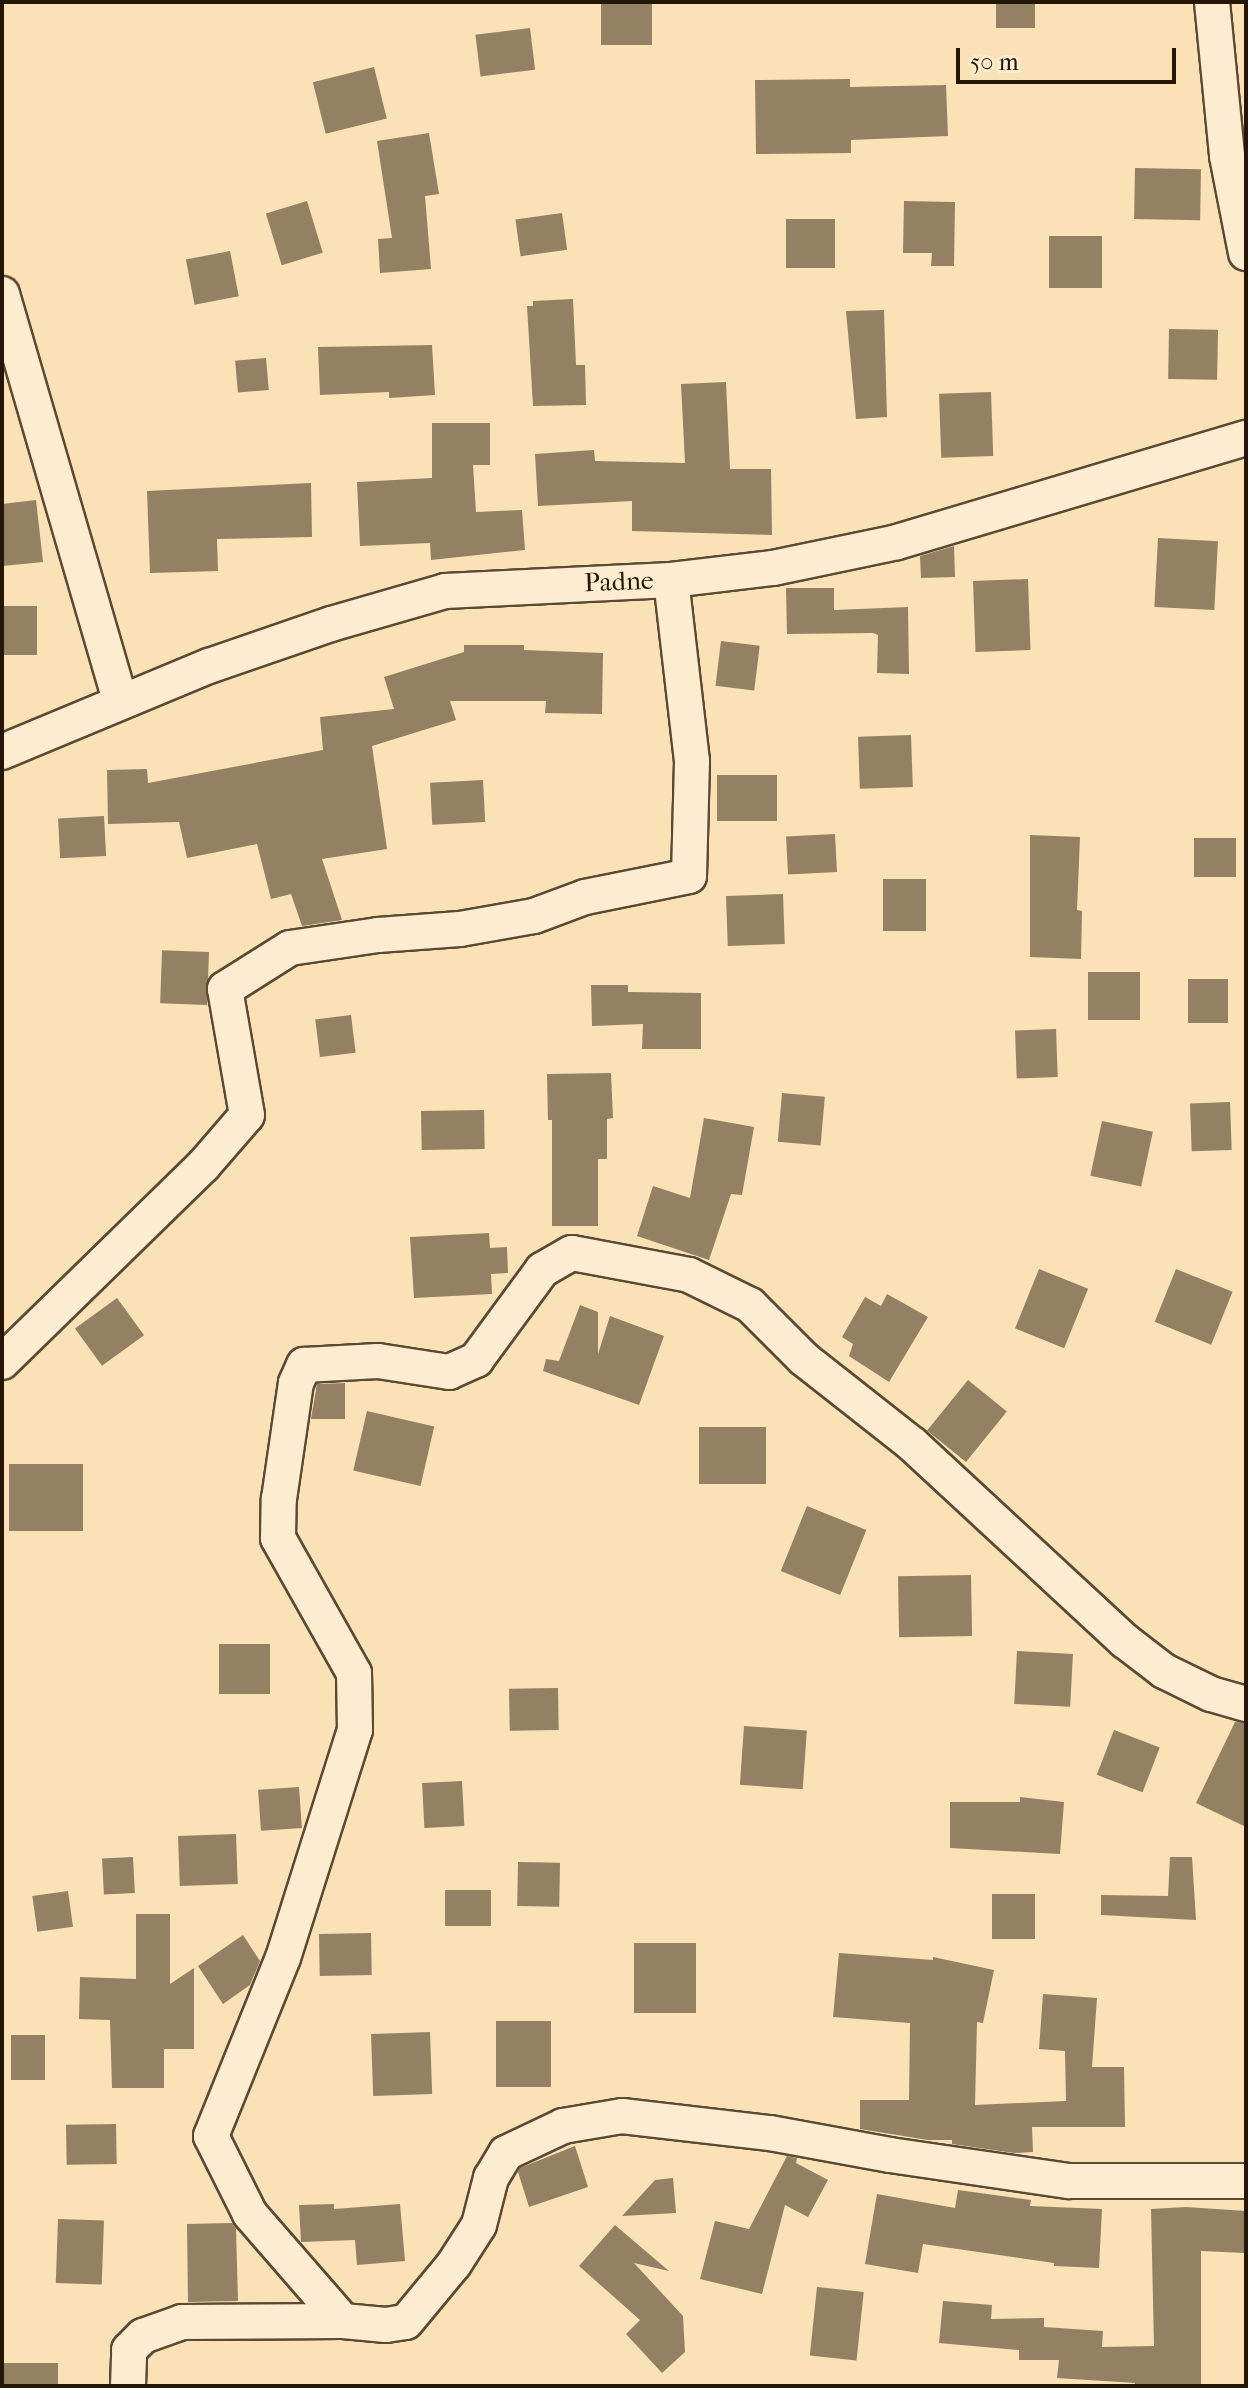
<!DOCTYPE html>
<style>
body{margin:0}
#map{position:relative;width:1248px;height:2388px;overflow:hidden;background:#fae1b6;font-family:"IM FELL French Canon",serif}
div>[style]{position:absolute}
.building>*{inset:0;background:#948062;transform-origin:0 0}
.roads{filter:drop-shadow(2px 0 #5b4934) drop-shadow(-2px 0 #5b4934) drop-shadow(0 2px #5b4934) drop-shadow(0 -2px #5b4934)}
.minor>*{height:34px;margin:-17px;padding:0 17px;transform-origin:17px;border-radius:17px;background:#fcecd0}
span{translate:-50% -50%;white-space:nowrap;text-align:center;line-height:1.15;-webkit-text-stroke:6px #fcecd0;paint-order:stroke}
.street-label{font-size:26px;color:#261608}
.frame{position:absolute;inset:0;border:4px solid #261608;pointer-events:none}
.scale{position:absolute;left:956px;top:48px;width:220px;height:36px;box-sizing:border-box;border:4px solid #261608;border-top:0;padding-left:10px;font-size:24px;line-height:28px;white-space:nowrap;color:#261608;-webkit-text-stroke:6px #fcecd0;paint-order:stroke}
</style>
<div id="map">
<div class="building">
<div style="left:601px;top:2px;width:51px;height:43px"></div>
<div style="left:996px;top:2px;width:39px;height:26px"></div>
<div style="left:530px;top:28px;width:42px;height:55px;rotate:83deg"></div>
<div style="left:374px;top:67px;width:53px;height:63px;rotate:76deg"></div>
<div style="clip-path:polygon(850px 79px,850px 87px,946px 85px,948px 136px,851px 140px,851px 153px,756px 154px,755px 80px)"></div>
<div style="clip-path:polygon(429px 133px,439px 194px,425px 196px,431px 269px,380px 273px,378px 239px,392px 238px,377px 141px)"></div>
<div style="left:1135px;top:168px;width:66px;height:51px;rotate:1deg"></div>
<div style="left:307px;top:201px;width:54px;height:43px;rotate:73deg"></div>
<div style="clip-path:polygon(904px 201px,955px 202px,954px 266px,931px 266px,932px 253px,903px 253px)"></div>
<div style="left:562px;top:213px;width:37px;height:47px;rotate:82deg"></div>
<div style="left:786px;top:219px;width:49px;height:49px"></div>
<div style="left:1102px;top:236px;width:52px;height:53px;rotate:90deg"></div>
<div style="left:230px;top:251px;width:46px;height:45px;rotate:79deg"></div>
<div style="clip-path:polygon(573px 299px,576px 365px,585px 365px,586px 405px,533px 406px,527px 306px,533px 306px,533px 301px)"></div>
<div style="clip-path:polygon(884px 310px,887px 417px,856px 419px,846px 311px)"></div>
<div style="left:1169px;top:329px;width:49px;height:50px;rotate:1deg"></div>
<div style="clip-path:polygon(432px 345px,435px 395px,389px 398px,389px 392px,320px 395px,318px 347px)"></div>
<div style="left:266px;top:358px;width:32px;height:31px;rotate:85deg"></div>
<div style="clip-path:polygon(726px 382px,730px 469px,771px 469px,772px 535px,632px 531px,632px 501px,538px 506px,535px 454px,594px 450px,595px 461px,685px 463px,681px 384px)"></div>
<div style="left:991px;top:392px;width:64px;height:52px;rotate:88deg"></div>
<div style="clip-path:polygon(432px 423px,490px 423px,490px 465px,473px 465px,476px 512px,522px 510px,525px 550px,431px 560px,430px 543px,360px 546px,357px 482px,432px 478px)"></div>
<div style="clip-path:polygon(311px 483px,312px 537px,217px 539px,218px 571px,150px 573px,147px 491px)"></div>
<div style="clip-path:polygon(36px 500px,43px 562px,2px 566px,2px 504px)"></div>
<div style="left:1158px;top:538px;width:60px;height:69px;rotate:3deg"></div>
<div style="clip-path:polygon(954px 546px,955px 577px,921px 578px,920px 556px)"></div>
<div style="left:1028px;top:579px;width:71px;height:55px;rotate:88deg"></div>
<div style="clip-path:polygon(786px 588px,834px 588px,834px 610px,908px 607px,909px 674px,877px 673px,878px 635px,873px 633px,787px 634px)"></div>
<div style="left:2px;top:606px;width:35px;height:49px"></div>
<div style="left:721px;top:641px;width:39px;height:45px;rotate:7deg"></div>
<div style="clip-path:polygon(464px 645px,524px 645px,524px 650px,603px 653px,602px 714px,545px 713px,546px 701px,450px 701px,456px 720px,372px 746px,387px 849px,322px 859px,342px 920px,302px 926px,291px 894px,271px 899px,257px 844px,187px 858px,179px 822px,108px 824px,107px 770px,147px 769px,148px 783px,323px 750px,320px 717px,394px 709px,384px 677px,464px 652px)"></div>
<div style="left:911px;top:735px;width:52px;height:53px;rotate:88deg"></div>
<div style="left:717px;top:775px;width:60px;height:46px"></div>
<div style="left:483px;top:780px;width:42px;height:53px;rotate:87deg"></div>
<div style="left:104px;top:816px;width:40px;height:46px;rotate:87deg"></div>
<div style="left:835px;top:834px;width:38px;height:49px;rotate:87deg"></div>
<div style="clip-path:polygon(1030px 835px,1080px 837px,1077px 910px,1082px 911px,1081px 959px,1030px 957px)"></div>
<div style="left:1194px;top:838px;width:42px;height:39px"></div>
<div style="left:883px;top:879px;width:43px;height:52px"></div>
<div style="left:783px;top:894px;width:50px;height:57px;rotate:88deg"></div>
<div style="left:209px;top:952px;width:53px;height:47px;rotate:92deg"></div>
<div style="left:1088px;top:972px;width:52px;height:48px"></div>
<div style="left:1228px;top:979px;width:44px;height:40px;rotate:90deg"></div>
<div style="clip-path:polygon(591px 985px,628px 985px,628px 992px,701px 993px,701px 1049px,642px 1049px,643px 1024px,592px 1026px)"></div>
<div style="left:351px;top:1015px;width:38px;height:36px;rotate:83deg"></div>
<div style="left:1056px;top:1029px;width:48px;height:41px;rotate:88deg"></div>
<div style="clip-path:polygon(611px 1073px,613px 1118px,607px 1119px,607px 1159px,598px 1159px,598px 1226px,552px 1226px,552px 1120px,548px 1120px,547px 1074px)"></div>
<div style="left:782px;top:1093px;width:43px;height:49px;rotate:5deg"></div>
<div style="left:1230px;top:1102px;width:48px;height:40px;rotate:88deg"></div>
<div style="left:484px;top:1110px;width:39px;height:63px;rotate:89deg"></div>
<div style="clip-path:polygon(704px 1118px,754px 1127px,742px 1195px,731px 1194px,709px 1260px,637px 1236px,653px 1186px,690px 1198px)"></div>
<div style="left:1102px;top:1121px;width:52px;height:56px;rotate:12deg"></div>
<div style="clip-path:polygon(489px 1233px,490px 1248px,507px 1247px,508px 1273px,491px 1274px,492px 1294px,414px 1298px,410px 1237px)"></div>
<div style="left:1039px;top:1269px;width:53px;height:64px;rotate:22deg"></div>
<div style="left:1176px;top:1269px;width:61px;height:57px;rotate:22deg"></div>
<div style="clip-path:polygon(887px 1294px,928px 1317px,889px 1382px,849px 1356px,853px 1344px,842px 1337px,865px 1297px,881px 1306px)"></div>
<div style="left:117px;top:1298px;width:46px;height:52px;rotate:54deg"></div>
<div style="clip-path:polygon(580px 1305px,598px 1312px,598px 1354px,610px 1316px,664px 1336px,639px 1405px,543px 1371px,546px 1359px,559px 1361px)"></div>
<div style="left:968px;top:1380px;width:50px;height:65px;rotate:39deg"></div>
<div style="clip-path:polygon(345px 1383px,345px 1419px,311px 1419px,317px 1384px)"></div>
<div style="left:367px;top:1411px;width:69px;height:61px;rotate:13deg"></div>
<div style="left:699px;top:1427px;width:67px;height:57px"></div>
<div style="left:9px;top:1464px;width:74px;height:67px"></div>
<div style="left:807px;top:1506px;width:64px;height:70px;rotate:22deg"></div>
<div style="left:971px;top:1575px;width:61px;height:73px;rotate:89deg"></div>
<div style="left:270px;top:1644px;width:50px;height:51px;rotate:90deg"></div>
<div style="left:1017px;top:1651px;width:56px;height:53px;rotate:3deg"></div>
<div style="left:558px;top:1688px;width:42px;height:49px;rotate:89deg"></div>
<div style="clip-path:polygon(1235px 1722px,1246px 1723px,1246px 1827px,1196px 1803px)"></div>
<div style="left:744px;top:1726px;width:63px;height:59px;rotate:4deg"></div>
<div style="left:1114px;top:1730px;width:49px;height:48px;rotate:21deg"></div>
<div style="left:462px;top:1781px;width:45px;height:40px;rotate:87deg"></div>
<div style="left:299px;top:1787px;width:41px;height:41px;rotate:86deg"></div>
<div style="clip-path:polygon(1020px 1797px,1064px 1802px,1060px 1854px,950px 1848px,950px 1802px,1020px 1802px)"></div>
<div style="left:236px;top:1834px;width:50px;height:58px;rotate:88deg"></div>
<div style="left:133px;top:1857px;width:36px;height:31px;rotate:87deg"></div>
<div style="clip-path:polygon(1170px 1857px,1192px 1857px,1196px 1920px,1101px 1915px,1101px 1895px,1168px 1896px)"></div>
<div style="left:518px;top:1862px;width:42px;height:44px;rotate:1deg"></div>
<div style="left:445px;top:1890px;width:46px;height:36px"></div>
<div style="left:68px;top:1891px;width:36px;height:36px;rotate:82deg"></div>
<div style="left:992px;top:1894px;width:43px;height:45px"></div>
<div style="clip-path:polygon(136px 1914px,170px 1914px,170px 1984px,194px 1968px,194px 2049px,164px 2049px,164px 2088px,112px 2088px,110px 2020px,79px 2019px,80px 1977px,136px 1979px)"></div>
<div style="left:371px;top:1933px;width:42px;height:52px;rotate:89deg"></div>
<div style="clip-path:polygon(243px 1935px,260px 1961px,250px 1985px,223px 2004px,198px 1966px)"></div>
<div style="left:696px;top:1943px;width:70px;height:62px;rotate:90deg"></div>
<div style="clip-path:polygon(839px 1953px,933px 1960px,933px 1957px,994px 1970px,983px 2023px,977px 2022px,975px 2105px,1066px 2101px,1065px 2051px,1039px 2049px,1043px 1994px,1097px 1998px,1092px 2067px,1124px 2067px,1125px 2127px,1032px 2127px,1033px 2152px,1014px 2153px,952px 2144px,952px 2140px,928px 2140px,860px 2129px,860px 2100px,909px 2100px,910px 2023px,833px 2017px)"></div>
<div style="left:496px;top:2021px;width:55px;height:66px"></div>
<div style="left:430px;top:2032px;width:62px;height:59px;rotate:88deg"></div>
<div style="left:11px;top:2035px;width:34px;height:45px"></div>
<div style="left:116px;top:2124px;width:40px;height:50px;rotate:89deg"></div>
<div style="clip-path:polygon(575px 2146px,588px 2187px,529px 2207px,518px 2172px,520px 2168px)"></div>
<div style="clip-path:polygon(787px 2156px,797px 2158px,796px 2163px,828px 2180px,808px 2217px,785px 2205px,762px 2294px,700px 2279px,715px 2221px,749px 2229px)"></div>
<div style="clip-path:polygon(673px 2178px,676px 2213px,622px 2216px,655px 2180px)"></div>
<div style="clip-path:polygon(958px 2190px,1031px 2200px,1030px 2206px,1102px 2209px,1099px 2268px,1054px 2266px,1054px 2263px,923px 2244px,918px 2273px,865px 2264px,877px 2194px,955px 2208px)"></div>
<div style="clip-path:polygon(334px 2204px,334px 2209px,400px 2204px,405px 2261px,357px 2265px,355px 2240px,301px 2242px,299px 2205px)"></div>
<div style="clip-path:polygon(1186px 2207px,1246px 2211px,1245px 2253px,1201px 2251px,1201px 2386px,1135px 2386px,1135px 2383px,1057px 2378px,1059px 2360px,1019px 2360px,1019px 2350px,939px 2343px,943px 2301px,992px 2305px,991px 2319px,1044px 2318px,1044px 2327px,1103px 2331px,1102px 2347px,1154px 2346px,1151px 2209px)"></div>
<div style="left:58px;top:2219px;width:46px;height:64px;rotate:2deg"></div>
<div style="clip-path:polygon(232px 2223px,236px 2229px,238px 2301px,188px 2302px,187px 2224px)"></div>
<div style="clip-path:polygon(615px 2225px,669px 2271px,634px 2263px,683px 2316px,685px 2352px,662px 2373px,626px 2334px,640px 2320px,579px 2266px)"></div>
<div style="left:817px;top:2287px;width:47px;height:69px;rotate:6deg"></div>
<div style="left:2px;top:2363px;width:56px;height:23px"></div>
</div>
<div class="roads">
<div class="minor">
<div style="left:1212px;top:2px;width:155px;rotate:84.4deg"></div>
<div style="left:1227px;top:156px;width:99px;rotate:78.9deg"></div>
<div style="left:2px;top:294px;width:423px;rotate:73.8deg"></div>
<div style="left:2px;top:752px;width:224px;rotate:-22.6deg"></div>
<div style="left:209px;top:666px;width:129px;rotate:-19deg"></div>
<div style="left:331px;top:624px;width:119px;rotate:-16.1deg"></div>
<div style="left:445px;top:591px;width:226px;rotate:-2.8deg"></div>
<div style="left:671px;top:580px;width:103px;rotate:-6.7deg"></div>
<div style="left:773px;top:568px;width:127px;rotate:-11.8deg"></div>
<div style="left:897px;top:542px;width:364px;rotate:-16.6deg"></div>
<div style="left:2px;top:1362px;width:281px;rotate:-44.3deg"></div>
<div style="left:203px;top:1166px;width:67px;rotate:-49.2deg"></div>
<div style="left:247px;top:1115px;width:128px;rotate:-99.9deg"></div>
<div style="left:225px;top:989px;width:77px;rotate:-32.2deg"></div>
<div style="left:290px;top:948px;width:89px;rotate:-8.4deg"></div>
<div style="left:378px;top:935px;width:82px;rotate:-4.2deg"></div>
<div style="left:460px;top:929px;width:75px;rotate:-10deg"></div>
<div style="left:534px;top:916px;width:54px;rotate:-20.4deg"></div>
<div style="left:585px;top:897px;width:106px;rotate:-11.4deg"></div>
<div style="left:689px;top:876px;width:115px;rotate:-88.5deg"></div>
<div style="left:692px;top:761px;width:182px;rotate:-96.6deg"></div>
<div style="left:343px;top:2321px;width:142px;rotate:-131deg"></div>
<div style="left:250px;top:2214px;width:87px;rotate:-116.6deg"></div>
<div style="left:211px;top:2136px;width:192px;rotate:-68deg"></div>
<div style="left:283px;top:1958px;width:239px;rotate:-72.5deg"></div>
<div style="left:355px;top:1730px;width:57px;rotate:-91deg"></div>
<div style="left:354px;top:1673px;width:155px;rotate:-119.4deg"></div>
<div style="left:278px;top:1538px;width:39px;rotate:-89deg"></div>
<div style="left:279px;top:1499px;width:117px;rotate:-81.7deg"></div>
<div style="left:296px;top:1383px;width:20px;rotate:-66deg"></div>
<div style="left:304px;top:1365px;width:74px;rotate:-3.1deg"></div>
<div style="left:378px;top:1361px;width:72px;rotate:8.8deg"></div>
<div style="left:449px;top:1372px;width:30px;rotate:-24deg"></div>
<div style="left:476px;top:1360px;width:112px;rotate:-53.7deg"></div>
<div style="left:542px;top:1270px;width:34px;rotate:-30deg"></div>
<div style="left:572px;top:1253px;width:119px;rotate:10.6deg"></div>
<div style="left:689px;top:1275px;width:68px;rotate:26.2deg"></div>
<div style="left:750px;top:1305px;width:76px;rotate:45deg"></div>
<div style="left:804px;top:1359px;width:137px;rotate:38.2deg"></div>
<div style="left:912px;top:1444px;width:290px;rotate:42.8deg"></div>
<div style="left:1125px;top:1641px;width:49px;rotate:37.6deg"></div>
<div style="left:1164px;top:1671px;width:52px;rotate:26.1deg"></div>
<div style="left:1211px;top:1694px;width:36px;rotate:16deg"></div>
<div style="left:128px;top:2386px;width:36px;rotate:-88deg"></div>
<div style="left:129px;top:2350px;width:20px;rotate:-45deg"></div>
<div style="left:143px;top:2336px;width:41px;rotate:-19.7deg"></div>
<div style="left:182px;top:2322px;width:161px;rotate:-0.4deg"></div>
<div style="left:343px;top:2321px;width:43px;rotate:5.3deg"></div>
<div style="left:386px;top:2325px;width:20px;rotate:-9deg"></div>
<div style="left:406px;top:2322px;width:75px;rotate:-50.4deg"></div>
<div style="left:454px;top:2264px;width:46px;rotate:-57.3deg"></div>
<div style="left:479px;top:2225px;width:49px;rotate:-75.7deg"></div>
<div style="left:491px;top:2178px;width:29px;rotate:-59deg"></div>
<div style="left:506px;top:2153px;width:63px;rotate:-25.3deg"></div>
<div style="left:563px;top:2126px;width:60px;rotate:-9.6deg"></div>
<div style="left:622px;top:2116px;width:149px;rotate:6.6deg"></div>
<div style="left:770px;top:2133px;width:122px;rotate:10.4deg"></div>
<div style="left:890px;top:2155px;width:181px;rotate:8.3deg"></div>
<div style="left:1069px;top:2181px;width:177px"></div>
</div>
</div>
<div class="street-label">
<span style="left:619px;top:582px;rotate:-2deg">Padne</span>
</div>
<div class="frame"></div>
<div class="scale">50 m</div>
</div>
